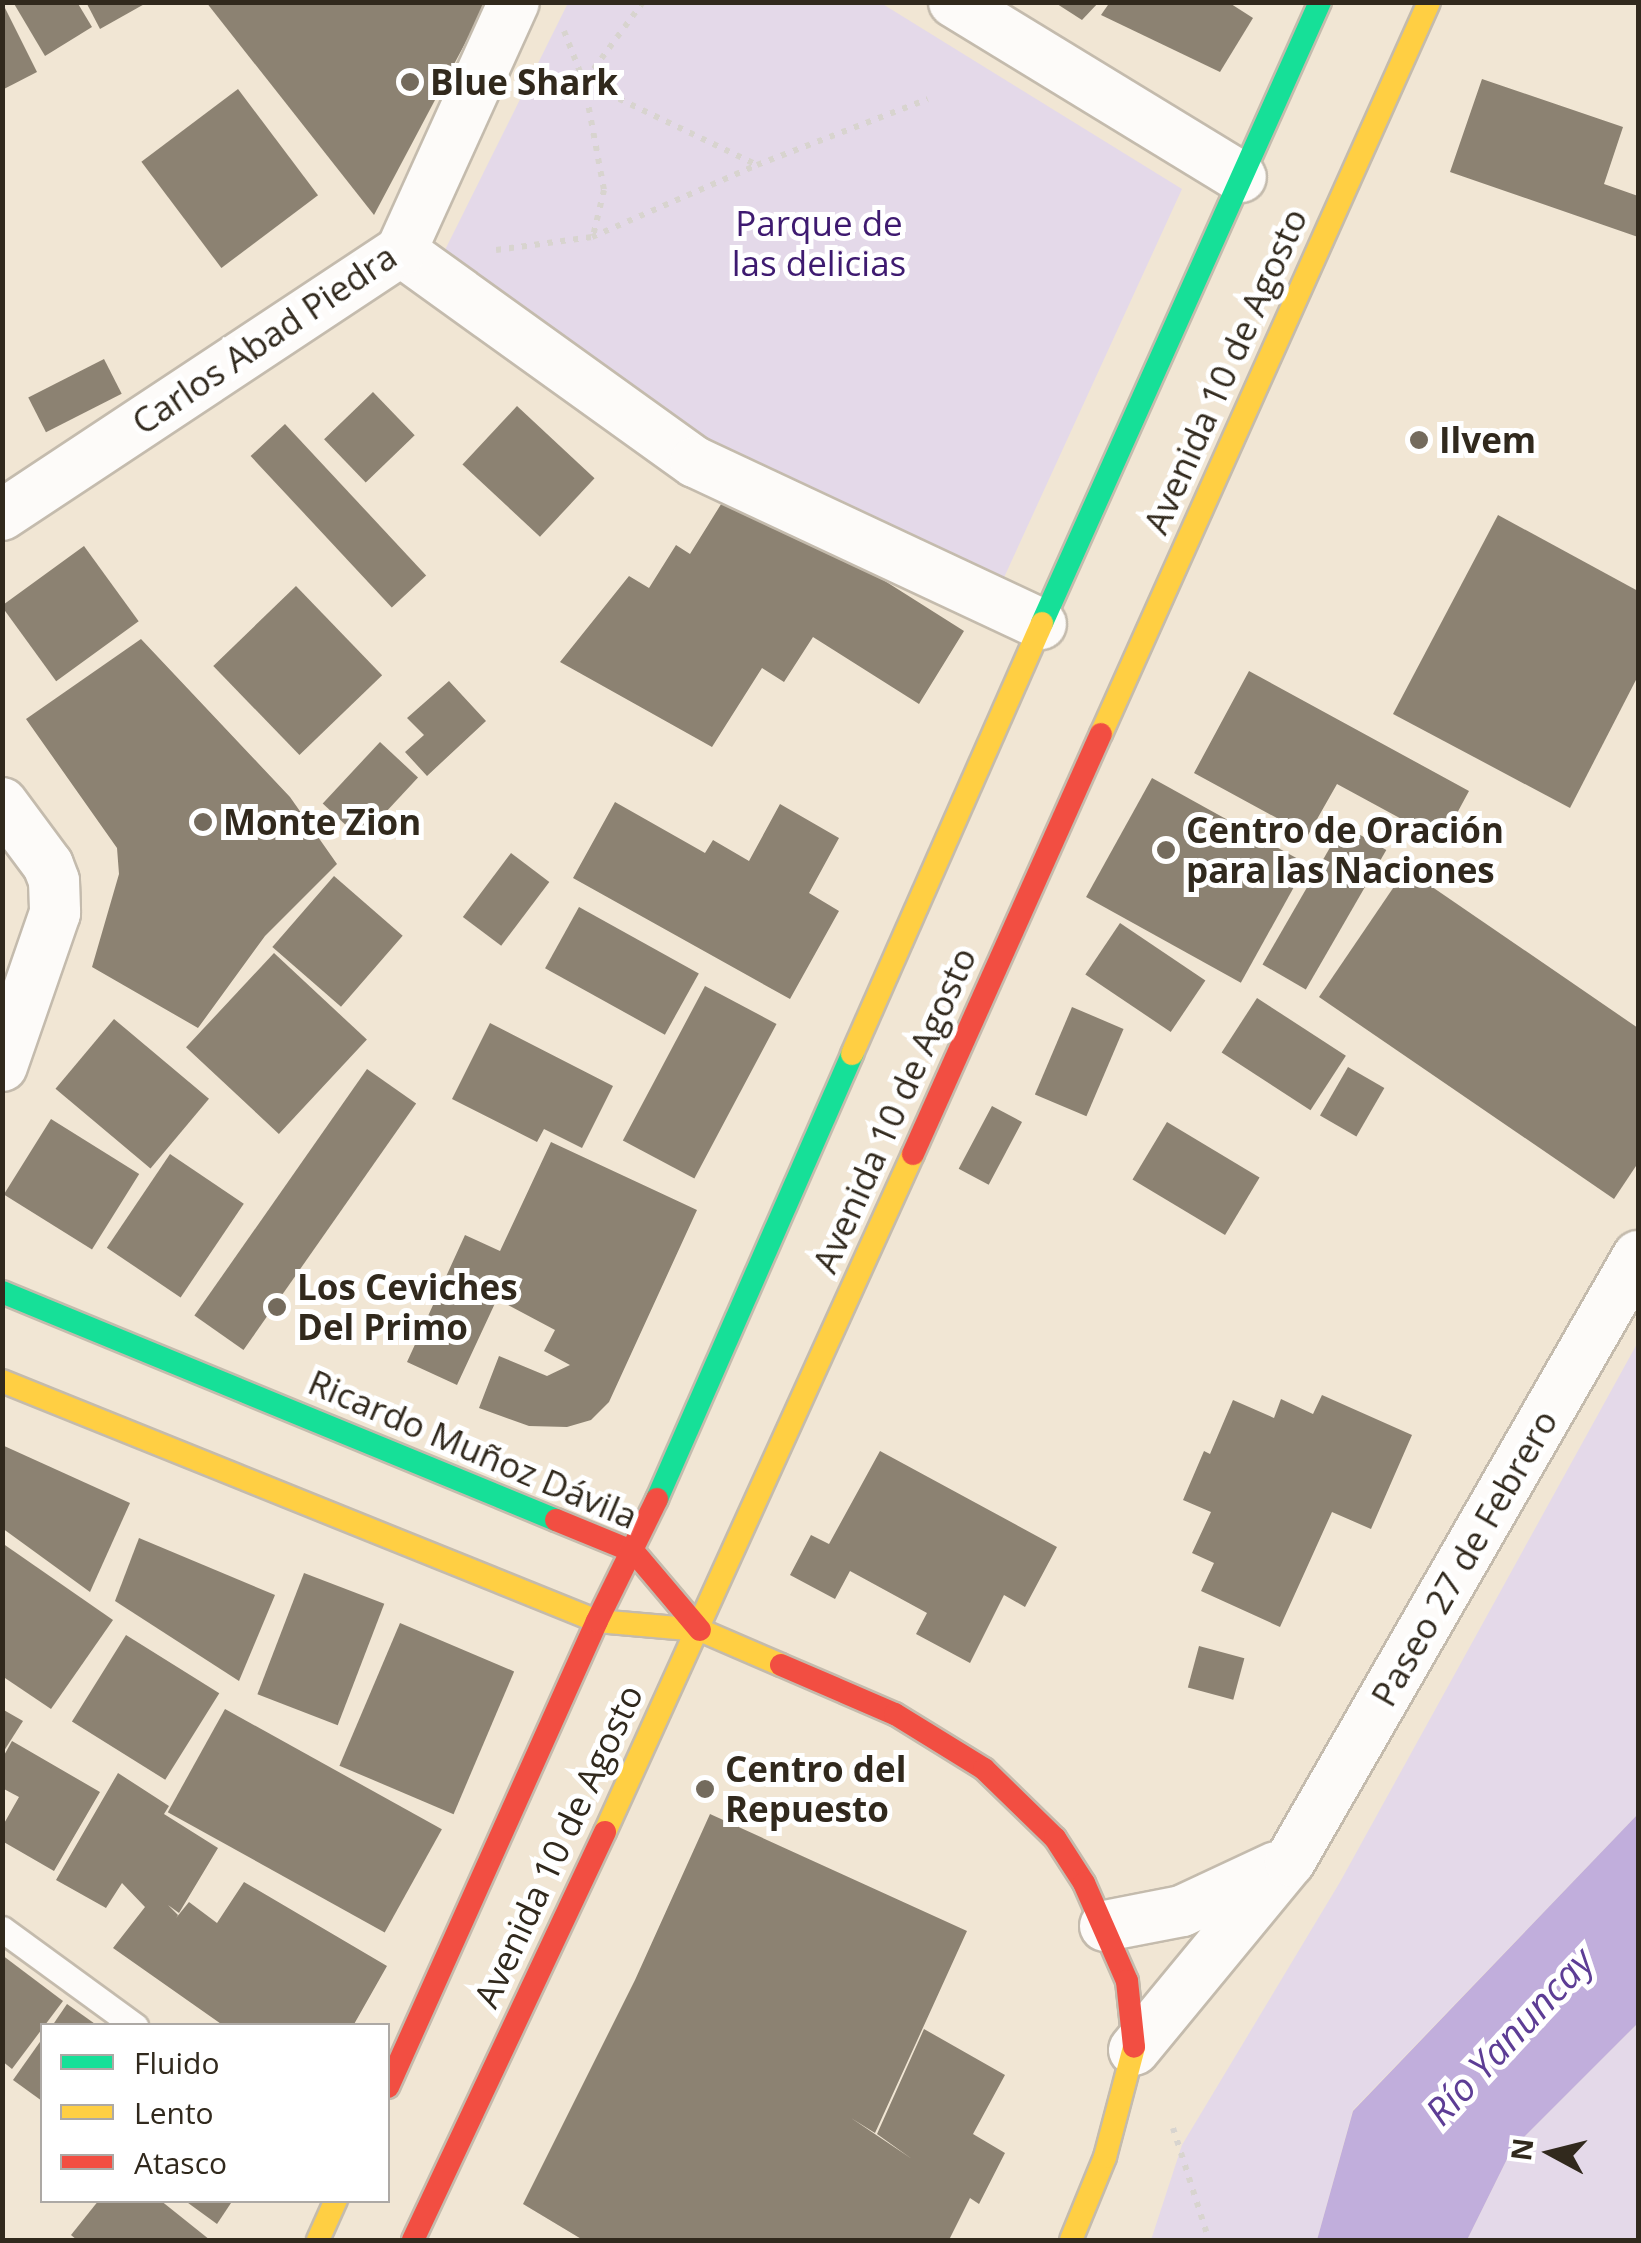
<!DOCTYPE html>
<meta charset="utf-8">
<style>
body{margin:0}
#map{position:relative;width:1641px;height:2243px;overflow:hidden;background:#f1e6d4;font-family:"Open Sans",sans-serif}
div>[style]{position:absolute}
.green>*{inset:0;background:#e4d9e9}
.water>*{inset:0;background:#c1aedc}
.building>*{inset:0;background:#8c8272;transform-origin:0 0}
.path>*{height:6px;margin-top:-3px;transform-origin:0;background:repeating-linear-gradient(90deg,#d8d4cf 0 5px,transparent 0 13px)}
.roads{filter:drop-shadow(2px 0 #c4bbad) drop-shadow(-2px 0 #c4bbad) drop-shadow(0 2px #c4bbad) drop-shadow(0 -2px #c4bbad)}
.lane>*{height:25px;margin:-12.5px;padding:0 12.5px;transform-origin:12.5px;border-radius:12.5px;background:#fdfbf9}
.street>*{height:50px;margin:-25px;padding:0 25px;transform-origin:25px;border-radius:25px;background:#fdfbf9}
.fast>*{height:22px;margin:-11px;padding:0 11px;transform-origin:11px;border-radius:11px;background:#16e098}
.slow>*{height:22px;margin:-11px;padding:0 11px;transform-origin:11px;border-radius:11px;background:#ffcf43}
.jam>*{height:22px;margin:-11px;padding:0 11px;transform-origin:11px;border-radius:11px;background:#f24e42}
.dots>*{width:28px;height:28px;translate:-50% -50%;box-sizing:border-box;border:5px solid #fff;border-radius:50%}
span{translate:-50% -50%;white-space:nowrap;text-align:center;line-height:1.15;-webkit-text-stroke:10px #fff;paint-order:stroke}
.poi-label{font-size:35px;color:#31291d;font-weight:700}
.left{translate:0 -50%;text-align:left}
.park-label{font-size:35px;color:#3e1a70}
.street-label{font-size:35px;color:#31291d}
.water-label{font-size:38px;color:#5d3d95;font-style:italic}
.frame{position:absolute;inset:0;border:5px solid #31291d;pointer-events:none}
.legend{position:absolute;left:40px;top:2023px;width:350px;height:180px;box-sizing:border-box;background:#fff;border:2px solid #ada9a5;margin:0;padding:12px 18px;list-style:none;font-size:30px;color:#31291d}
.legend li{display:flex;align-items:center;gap:20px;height:50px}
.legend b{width:50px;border:2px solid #ada9a5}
.north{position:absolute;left:1501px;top:2103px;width:100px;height:100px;-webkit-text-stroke:8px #fff;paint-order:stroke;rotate:277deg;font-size:28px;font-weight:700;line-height:40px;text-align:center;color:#31291d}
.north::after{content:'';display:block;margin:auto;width:35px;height:45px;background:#31291d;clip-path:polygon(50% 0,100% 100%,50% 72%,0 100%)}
</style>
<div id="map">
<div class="green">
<div style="clip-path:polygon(568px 3px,881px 3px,1182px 189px,1001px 584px,704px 452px,441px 258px)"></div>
<div style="clip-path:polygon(1638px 1342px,1638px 1814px,1353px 2110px,1317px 2240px,1151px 2240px,1182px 2145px,1340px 1882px)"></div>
<div style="clip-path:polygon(1638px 2023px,1638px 2240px,1467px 2240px,1512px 2149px)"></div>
</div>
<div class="water">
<div style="clip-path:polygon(1638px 1814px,1638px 2023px,1512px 2149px,1467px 2240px,1317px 2240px,1353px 2111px)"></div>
</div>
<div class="building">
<div style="clip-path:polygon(2px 2px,37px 72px,2px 90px)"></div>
<div style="clip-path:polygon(13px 2px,77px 2px,92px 27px,45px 56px)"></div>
<div style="clip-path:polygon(86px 2px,148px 2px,100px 29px)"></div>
<div style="clip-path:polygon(206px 2px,487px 2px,374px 215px)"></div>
<div style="clip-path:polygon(1054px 2px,1099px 2px,1082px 20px)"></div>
<div style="clip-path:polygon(1110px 2px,1228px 2px,1253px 18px,1220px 72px,1101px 15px)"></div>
<div style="clip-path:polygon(1482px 79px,1623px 127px,1604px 184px,1638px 196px,1638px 237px,1450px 172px)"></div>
<div style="left:238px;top:89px;width:133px;height:121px;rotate:53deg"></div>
<div style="left:104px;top:359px;width:39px;height:85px;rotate:63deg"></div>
<div style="left:373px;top:392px;width:60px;height:68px;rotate:46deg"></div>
<div style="left:517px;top:406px;width:106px;height:80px;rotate:43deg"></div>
<div style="left:285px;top:424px;width:207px;height:47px;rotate:47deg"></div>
<div style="clip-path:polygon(733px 485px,964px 631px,919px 704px,813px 637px,784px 682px,762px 668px,712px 747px,560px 662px,629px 576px,649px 588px,676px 545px,690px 554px)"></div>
<div style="clip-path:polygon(1498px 515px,1638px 591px,1638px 676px,1570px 808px,1393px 714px)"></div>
<div style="left:84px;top:546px;width:93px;height:102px;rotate:54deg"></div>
<div style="left:296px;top:586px;width:124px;height:115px;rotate:46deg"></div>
<div style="clip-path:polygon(141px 639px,290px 797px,337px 864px,265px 936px,198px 1028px,92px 967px,119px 874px,117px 848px,26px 719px)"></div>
<div style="clip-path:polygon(1249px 671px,1469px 791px,1442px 841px,1337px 784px,1308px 835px,1194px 773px)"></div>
<div style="clip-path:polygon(449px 681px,486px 721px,427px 776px,405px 752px,424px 735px,407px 718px)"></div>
<div style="left:380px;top:742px;width:52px;height:84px;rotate:43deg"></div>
<div style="left:1152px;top:778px;width:177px;height:136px;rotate:29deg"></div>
<div style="clip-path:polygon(615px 802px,705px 853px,713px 840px,749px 861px,780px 804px,839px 838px,809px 893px,839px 911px,790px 999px,573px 878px)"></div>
<div style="left:1343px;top:825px;width:50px;height:161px;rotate:30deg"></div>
<div style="left:511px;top:853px;width:48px;height:80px;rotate:37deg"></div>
<div style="clip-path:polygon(1406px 869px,1638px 1028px,1638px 1163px,1614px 1199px,1319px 997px)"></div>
<div style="left:334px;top:876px;width:91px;height:94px;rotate:41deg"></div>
<div style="left:579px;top:907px;width:137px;height:70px;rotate:29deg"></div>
<div style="left:1120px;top:923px;width:103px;height:62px;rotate:34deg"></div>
<div style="left:274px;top:953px;width:127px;height:129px;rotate:43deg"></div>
<div style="left:705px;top:986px;width:81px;height:175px;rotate:28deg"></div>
<div style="left:1257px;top:998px;width:106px;height:65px;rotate:33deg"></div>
<div style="left:1072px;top:1007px;width:56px;height:95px;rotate:23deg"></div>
<div style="left:114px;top:1019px;width:124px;height:91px;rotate:40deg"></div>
<div style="clip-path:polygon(490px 1023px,613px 1086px,582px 1148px,544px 1129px,537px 1142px,452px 1099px)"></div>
<div style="left:1348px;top:1067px;width:42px;height:56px;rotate:30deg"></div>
<div style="left:367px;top:1069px;width:60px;height:301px;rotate:35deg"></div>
<div style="left:992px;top:1106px;width:34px;height:71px;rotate:28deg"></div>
<div style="left:51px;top:1119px;width:104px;height:89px;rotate:32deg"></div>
<div style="left:1167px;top:1122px;width:108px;height:67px;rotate:31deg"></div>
<div style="clip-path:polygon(551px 1142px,697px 1210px,609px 1402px,591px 1420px,567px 1427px,529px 1426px,479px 1408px,499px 1356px,547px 1376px,570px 1365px,544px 1351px,555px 1330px,497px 1299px,457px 1385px,407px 1362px,465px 1235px,500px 1251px)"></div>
<div style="left:170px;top:1154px;width:89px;height:113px;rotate:34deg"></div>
<div style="clip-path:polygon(1322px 1395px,1412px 1435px,1371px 1529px,1332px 1512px,1280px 1627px,1201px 1591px,1214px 1563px,1192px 1553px,1211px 1512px,1183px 1500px,1204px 1451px,1210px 1454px,1233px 1400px,1274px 1418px,1281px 1399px,1313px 1414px)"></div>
<div style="clip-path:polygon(2px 1445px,130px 1503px,90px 1592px,2px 1528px)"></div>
<div style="clip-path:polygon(880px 1451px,1057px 1547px,1025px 1607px,1004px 1595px,970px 1663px,916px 1634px,927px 1613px,850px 1571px,835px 1599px,790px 1575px,811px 1535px,829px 1544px)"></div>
<div style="clip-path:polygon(139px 1538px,275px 1595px,239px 1681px,115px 1601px)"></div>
<div style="clip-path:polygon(2px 1543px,113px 1620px,51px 1709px,2px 1676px)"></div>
<div style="left:304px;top:1573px;width:86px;height:130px;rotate:21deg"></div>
<div style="left:400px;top:1623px;width:124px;height:155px;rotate:23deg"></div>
<div style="left:126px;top:1635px;width:110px;height:102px;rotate:32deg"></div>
<div style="left:1199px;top:1646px;width:47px;height:43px;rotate:15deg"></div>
<div style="clip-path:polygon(2px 1709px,23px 1721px,2px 1754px)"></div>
<div style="left:225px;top:1709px;width:248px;height:118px;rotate:29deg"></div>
<div style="clip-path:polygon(12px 1741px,100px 1792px,54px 1871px,2px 1841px,2px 1827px,19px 1797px,2px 1788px,2px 1759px)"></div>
<div style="clip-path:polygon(118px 1773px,169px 1806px,164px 1814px,218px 1848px,179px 1913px,168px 1905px,178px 1915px,176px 1918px,189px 1902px,217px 1923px,244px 1882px,387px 1966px,353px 2026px,224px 2026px,113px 1948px,145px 1907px,122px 1883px,106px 1908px,56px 1880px)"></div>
<div style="clip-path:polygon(710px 1814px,967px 1931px,875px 2133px,851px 2118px,912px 2159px,877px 2134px,924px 2029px,1005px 2075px,973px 2134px,1005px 2153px,979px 2204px,970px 2198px,949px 2240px,583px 2240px,523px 2204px,635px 1980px)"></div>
<div style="clip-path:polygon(2px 1955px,63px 2001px,12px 2069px,2px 2061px)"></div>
<div style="clip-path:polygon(67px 2004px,98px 2026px,52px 2026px)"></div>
<div style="clip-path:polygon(42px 2039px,42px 2101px,13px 2080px)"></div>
<div style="clip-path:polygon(99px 2200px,160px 2200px,210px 2240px,77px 2240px,71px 2235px)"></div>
<div style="clip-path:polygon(184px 2200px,233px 2200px,217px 2224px)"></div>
</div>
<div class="path">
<div style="left:643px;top:2px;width:99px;rotate:126.4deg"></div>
<div style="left:584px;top:82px;width:192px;rotate:25.6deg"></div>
<div style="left:564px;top:31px;width:55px;rotate:68.6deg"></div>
<div style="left:584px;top:82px;width:110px;rotate:79.5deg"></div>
<div style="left:604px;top:190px;width:47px;rotate:103.4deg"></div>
<div style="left:496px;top:250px;width:97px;rotate:-7.7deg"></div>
<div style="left:592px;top:237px;width:180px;rotate:-23.6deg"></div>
<div style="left:757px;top:165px;width:183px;rotate:-21.1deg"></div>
<div style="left:1173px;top:2128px;width:118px;rotate:72.2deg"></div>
</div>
<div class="roads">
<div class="lane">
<div style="left:2px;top:1929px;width:165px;rotate:36.1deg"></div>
</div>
<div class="street">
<div style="left:954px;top:2px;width:336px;rotate:31.4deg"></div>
<div style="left:401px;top:251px;width:362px;rotate:35.7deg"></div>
<div style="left:695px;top:462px;width:382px;rotate:25.1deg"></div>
<div style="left:2px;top:515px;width:478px;rotate:-33.5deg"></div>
<div style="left:401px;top:251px;width:273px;rotate:-65.6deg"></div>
<div style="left:2px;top:803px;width:77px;rotate:53.4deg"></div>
<div style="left:48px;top:865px;width:17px;rotate:69deg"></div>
<div style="left:54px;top:881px;width:32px;rotate:88deg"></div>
<div style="left:55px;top:913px;width:162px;rotate:109.1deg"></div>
<div style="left:1105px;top:1926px;width:78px;rotate:-11deg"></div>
<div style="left:1182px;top:1911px;width:104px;rotate:-25.1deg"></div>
<div style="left:1134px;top:2050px;width:245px;rotate:-50.5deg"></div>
<div style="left:1290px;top:1861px;width:698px;rotate:-60.09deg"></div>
</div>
<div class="fast">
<div style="left:1042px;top:623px;width:680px;rotate:-65.88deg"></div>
<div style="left:2px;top:1292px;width:599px;rotate:22.37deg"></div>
<div style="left:657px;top:1499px;width:486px;rotate:-66.3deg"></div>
</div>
<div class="slow">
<div style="left:1101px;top:734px;width:802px;rotate:-65.86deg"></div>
<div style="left:852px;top:1054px;width:471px;rotate:-66.2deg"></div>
<div style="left:2px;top:1381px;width:642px;rotate:21.97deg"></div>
<div style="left:597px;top:1621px;width:103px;rotate:5deg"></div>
<div style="left:700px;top:1630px;width:88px;rotate:23.4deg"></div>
<div style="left:605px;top:1832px;width:745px;rotate:-65.57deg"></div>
<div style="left:318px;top:2240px;width:44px;rotate:-65.8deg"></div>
<div style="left:1071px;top:2240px;width:90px;rotate:-67.7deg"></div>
<div style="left:1105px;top:2157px;width:114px;rotate:-75.2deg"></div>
</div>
<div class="jam">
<div style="left:913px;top:1154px;width:460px;rotate:-65.9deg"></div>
<div style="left:556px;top:1520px;width:84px;rotate:22.3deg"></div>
<div style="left:634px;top:1552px;width:102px;rotate:49.8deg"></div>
<div style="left:781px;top:1665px;width:124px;rotate:23.3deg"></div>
<div style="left:895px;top:1714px;width:105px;rotate:31.7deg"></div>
<div style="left:984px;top:1769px;width:99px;rotate:44.2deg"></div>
<div style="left:1055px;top:1838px;width:54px;rotate:57.2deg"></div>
<div style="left:1084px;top:1883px;width:107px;rotate:66.3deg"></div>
<div style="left:1127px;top:1981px;width:66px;rotate:83.9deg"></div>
<div style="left:388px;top:2087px;width:511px;rotate:-65.84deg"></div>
<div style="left:597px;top:1621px;width:136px;rotate:-63.8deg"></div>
<div style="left:413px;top:2240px;width:451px;rotate:-64.8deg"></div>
</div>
</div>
<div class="dots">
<div style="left:410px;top:82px;background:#746b5d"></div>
<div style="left:1419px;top:440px;background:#746b5d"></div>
<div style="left:203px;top:822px;background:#746b5d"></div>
<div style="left:1166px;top:850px;background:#746b5d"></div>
<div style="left:277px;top:1307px;background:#746b5d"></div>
<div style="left:705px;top:1789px;background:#746b5d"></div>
</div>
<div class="poi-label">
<span class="left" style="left:430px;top:82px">Blue Shark</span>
<span class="left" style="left:1439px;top:440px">Ilvem</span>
<span class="left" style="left:223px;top:822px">Monte Zion</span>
<span class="left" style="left:1186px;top:850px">Centro de Oración<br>para las Naciones</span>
<span class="left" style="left:297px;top:1307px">Los Ceviches<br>Del Primo</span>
<span class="left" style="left:725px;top:1789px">Centro del<br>Repuesto</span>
</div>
<div class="park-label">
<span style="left:819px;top:243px">Parque de<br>las delicias</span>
</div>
<div class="street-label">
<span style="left:264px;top:339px;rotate:-34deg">Carlos Abad Piedra</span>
<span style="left:1225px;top:371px;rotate:-66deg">Avenida 10 de Agosto</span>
<span style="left:894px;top:1110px;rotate:-66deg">Avenida 10 de Agosto</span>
<span style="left:473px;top:1449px;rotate:23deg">Ricardo Muñoz Dávila</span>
<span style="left:1464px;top:1558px;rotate:-60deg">Paseo 27 de Febrero</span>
<span style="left:558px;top:1846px;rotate:-65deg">Avenida 10 de Agosto</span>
</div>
<div class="water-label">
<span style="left:1509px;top:2036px;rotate:-47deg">Río Yanuncay</span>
</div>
<div class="frame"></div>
<ul class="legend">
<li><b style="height:12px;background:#16e098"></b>Fluido</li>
<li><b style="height:12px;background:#ffcf43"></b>Lento</li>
<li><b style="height:12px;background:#f24e42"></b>Atasco</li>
</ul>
<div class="north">N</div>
</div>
